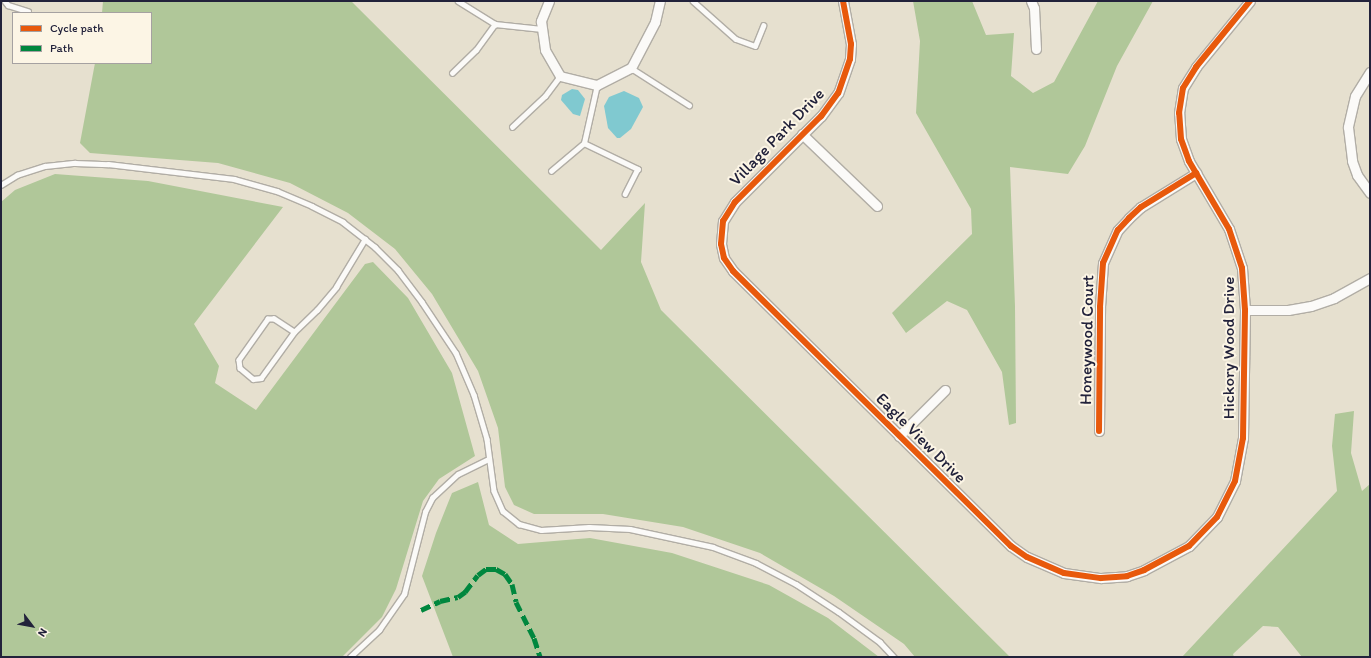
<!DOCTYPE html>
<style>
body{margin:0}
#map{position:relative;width:1371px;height:658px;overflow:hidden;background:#e6e0cf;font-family:Itim,sans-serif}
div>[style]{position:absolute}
.forest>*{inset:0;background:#b0c799}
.water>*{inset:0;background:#80c9d0}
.roads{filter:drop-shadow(1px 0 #b1ada5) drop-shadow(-1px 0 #b1ada5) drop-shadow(0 1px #b1ada5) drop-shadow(0 -1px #b1ada5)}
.service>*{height:4.5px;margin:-2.25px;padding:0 2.25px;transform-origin:2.25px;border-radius:2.25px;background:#fbfaf8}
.minor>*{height:9px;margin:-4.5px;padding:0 4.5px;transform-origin:4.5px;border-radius:4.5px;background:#fbfaf8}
.quiet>*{height:5px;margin-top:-2.5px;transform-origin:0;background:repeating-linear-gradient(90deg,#00873e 0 10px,transparent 0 15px)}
.cycleway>*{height:6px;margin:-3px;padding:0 3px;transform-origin:3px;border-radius:3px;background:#e8590c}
span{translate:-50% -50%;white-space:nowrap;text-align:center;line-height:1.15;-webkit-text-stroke:4px #fcf5e5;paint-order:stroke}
.street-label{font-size:17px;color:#22223b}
.frame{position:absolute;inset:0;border:2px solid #22223b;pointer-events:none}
.legend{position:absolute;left:12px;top:12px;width:140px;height:52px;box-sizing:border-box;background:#fcf5e5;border:1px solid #a5a1a1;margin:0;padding:5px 7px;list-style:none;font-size:12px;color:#22223b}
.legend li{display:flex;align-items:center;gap:8px;height:20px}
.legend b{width:20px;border:1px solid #a5a1a1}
.north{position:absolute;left:12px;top:606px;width:40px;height:40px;-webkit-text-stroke:3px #fcf5e5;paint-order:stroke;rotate:122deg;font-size:11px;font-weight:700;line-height:16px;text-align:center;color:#22223b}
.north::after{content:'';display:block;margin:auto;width:14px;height:18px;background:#22223b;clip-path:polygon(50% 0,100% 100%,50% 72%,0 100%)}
</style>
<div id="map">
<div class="forest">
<div style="clip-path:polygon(103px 1px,351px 1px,601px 250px,645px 203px,641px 262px,661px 310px,1010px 657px,915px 657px,904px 644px,834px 596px,760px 553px,683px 527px,603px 514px,534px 514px,514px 505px,505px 487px,498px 428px,478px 371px,432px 294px,395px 249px,348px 213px,290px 183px,218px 163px,90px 153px,80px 143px,95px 63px,151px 63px,151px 13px,102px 13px)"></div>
<div style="clip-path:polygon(913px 1px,972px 1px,986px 35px,1014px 33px,1011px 76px,1033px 93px,1054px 82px,1098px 1px,1153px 1px,1117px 66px,1085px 146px,1068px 174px,1010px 167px,1015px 306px,1016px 423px,1009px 425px,1002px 372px,967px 310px,947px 301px,906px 333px,892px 313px,972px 234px,971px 209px,916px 113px,920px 41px)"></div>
<div style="clip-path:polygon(55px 174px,148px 181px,283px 207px,194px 324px,219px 366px,215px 383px,256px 410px,365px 264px,373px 262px,408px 298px,452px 373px,475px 456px,439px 479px,423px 501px,396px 589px,382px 617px,342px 657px,1px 657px,1px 202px,15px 190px)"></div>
<div style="clip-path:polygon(1354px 411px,1351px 453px,1362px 491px,1370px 484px,1370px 657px,1302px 657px,1278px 627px,1263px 626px,1233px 654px,1234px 657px,1182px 657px,1337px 491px,1332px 446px,1335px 414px)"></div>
<div style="clip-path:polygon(478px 482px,489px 525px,518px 544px,590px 538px,672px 553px,769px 585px,828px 618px,879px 657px,453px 657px,422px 576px,436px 533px,452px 493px)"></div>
</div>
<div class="water">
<div style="clip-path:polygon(572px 89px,578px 90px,585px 99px,580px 116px,573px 114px,561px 100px,562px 95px)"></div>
<div style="clip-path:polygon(624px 91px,639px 98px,643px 107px,631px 129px,620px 138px,617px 138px,608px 128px,604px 106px,609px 97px)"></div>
</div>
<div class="roads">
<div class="service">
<div style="left:5px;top:1px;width:5px;rotate:53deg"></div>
<div style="left:8px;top:5px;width:21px;rotate:17deg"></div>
<div style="left:458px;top:1px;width:44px;rotate:31.9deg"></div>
<div style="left:495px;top:24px;width:47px;rotate:6.1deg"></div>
<div style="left:693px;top:1px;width:57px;rotate:41.5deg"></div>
<div style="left:736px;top:39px;width:20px;rotate:20deg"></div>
<div style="left:755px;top:46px;width:22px;rotate:-68deg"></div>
<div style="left:631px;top:68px;width:69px;rotate:32.5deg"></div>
<div style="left:452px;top:73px;width:33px;rotate:-44deg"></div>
<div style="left:476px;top:50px;width:32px;rotate:-54deg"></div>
<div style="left:512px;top:127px;width:45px;rotate:-43.2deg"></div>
<div style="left:545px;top:96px;width:25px;rotate:-53deg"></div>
<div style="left:584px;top:143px;width:60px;rotate:25.7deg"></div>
<div style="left:638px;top:169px;width:28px;rotate:117deg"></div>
<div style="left:551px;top:171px;width:43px;rotate:-40.3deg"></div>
<div style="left:584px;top:143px;width:59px;rotate:-77.4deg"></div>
<div style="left:1px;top:185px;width:19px;rotate:-32deg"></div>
<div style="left:17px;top:175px;width:29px;rotate:-18deg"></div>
<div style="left:45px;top:166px;width:30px;rotate:-6deg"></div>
<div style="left:75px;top:163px;width:33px;rotate:2deg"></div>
<div style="left:108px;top:164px;width:127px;rotate:6.8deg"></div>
<div style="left:234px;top:179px;width:45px;rotate:15.6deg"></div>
<div style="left:277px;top:191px;width:38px;rotate:23deg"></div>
<div style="left:312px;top:206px;width:35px;rotate:27deg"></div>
<div style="left:343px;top:222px;width:41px;rotate:38deg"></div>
<div style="left:375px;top:247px;width:33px;rotate:45deg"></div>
<div style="left:398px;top:270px;width:40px;rotate:53deg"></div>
<div style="left:422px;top:302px;width:61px;rotate:56.3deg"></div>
<div style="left:456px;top:353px;width:46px;rotate:66.8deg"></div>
<div style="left:474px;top:395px;width:46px;rotate:73.5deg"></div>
<div style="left:487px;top:439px;width:52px;rotate:82.3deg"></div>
<div style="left:494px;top:491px;width:22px;rotate:66deg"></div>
<div style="left:503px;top:511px;width:21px;rotate:39deg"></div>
<div style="left:519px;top:524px;width:23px;rotate:15deg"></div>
<div style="left:541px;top:530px;width:48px;rotate:-3.6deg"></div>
<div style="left:589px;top:527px;width:41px;rotate:2.8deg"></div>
<div style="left:630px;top:529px;width:85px;rotate:12.2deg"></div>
<div style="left:713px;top:547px;width:46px;rotate:20.4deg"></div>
<div style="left:756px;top:563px;width:45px;rotate:27.7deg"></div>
<div style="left:796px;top:584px;width:51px;rotate:33.1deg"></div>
<div style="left:839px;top:612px;width:51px;rotate:36.2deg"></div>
<div style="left:880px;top:642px;width:21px;rotate:47deg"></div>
<div style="left:294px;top:332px;width:24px;rotate:-147deg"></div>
<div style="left:274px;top:319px;width:6px;rotate:180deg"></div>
<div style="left:268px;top:319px;width:50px;rotate:125.3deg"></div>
<div style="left:239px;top:360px;width:8px;rotate:83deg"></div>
<div style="left:240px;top:368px;width:17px;rotate:40deg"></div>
<div style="left:253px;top:379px;width:8px;rotate:-7deg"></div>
<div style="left:261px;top:378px;width:57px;rotate:-54.3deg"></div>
<div style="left:294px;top:332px;width:32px;rotate:-44deg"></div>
<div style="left:317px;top:310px;width:30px;rotate:-50deg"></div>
<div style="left:336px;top:287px;width:56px;rotate:-58.9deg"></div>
<div style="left:350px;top:657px;width:40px;rotate:-43deg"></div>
<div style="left:379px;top:630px;width:44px;rotate:-55.2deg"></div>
<div style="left:404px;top:594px;width:85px;rotate:-75.6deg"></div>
<div style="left:425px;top:512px;width:16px;rotate:-63deg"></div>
<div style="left:432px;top:498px;width:35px;rotate:-43deg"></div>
<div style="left:458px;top:474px;width:34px;rotate:-26deg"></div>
</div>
<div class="minor">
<div style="left:549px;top:1px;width:22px;rotate:112deg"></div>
<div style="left:541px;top:21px;width:29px;rotate:82deg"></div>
<div style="left:545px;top:50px;width:30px;rotate:60deg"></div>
<div style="left:560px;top:76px;width:38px;rotate:14deg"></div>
<div style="left:597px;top:85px;width:38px;rotate:-27deg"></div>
<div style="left:631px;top:68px;width:52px;rotate:-62.4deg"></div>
<div style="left:655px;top:22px;width:22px;rotate:-77deg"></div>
<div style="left:843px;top:1px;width:44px;rotate:79.5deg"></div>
<div style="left:851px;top:44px;width:15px;rotate:94deg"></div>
<div style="left:850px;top:59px;width:36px;rotate:109deg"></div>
<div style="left:838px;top:93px;width:29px;rotate:126deg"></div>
<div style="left:821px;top:116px;width:122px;rotate:135deg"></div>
<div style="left:735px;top:202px;width:22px;rotate:122deg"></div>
<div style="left:723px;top:221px;width:23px;rotate:95deg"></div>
<div style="left:721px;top:244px;width:14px;rotate:78deg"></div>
<div style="left:724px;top:258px;width:16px;rotate:55deg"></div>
<div style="left:733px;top:271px;width:391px;rotate:44.7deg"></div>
<div style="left:1011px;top:546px;width:19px;rotate:35deg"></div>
<div style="left:1027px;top:557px;width:40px;rotate:23.4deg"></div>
<div style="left:1064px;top:573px;width:37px;rotate:8deg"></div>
<div style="left:1101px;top:578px;width:26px;rotate:-4deg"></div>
<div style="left:1127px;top:576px;width:18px;rotate:-19deg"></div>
<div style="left:1144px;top:570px;width:51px;rotate:-28.1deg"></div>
<div style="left:1189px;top:546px;width:40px;rotate:-46deg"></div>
<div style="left:1217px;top:517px;width:40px;rotate:-63.4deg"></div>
<div style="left:1235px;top:481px;width:44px;rotate:-79.5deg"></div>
<div style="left:1243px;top:438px;width:128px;rotate:-89.1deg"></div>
<div style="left:1245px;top:310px;width:42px;rotate:-94.1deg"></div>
<div style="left:1242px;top:268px;width:41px;rotate:-108.4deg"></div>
<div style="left:1229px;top:229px;width:79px;rotate:-120.5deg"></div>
<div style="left:1189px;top:161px;width:23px;rotate:-110deg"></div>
<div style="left:1181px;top:139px;width:26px;rotate:-94deg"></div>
<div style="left:1179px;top:113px;width:25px;rotate:-81deg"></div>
<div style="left:1183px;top:88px;width:25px;rotate:-58deg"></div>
<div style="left:1196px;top:67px;width:85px;rotate:-50.7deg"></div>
<div style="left:1031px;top:1px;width:8px;rotate:67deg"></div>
<div style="left:1034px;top:8px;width:41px;rotate:87.2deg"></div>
<div style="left:1370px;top:72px;width:28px;rotate:122deg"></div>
<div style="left:1355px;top:96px;width:32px;rotate:103deg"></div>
<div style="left:1348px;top:127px;width:34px;rotate:83deg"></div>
<div style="left:1352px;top:161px;width:15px;rotate:70deg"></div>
<div style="left:1357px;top:175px;width:22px;rotate:54deg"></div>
<div style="left:802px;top:134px;width:104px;rotate:43.8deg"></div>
<div style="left:1245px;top:310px;width:43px"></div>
<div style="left:1288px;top:310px;width:23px;rotate:-10deg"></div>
<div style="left:1311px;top:306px;width:24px;rotate:-19deg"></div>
<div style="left:1334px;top:298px;width:41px;rotate:-29.1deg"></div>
<div style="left:1099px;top:431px;width:124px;rotate:-89.5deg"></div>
<div style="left:1100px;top:307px;width:44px;rotate:-86.1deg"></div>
<div style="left:1103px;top:263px;width:36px;rotate:-66deg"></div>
<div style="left:1118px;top:230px;width:16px;rotate:-47deg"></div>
<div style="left:1129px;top:218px;width:16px;rotate:-43deg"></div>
<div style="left:1141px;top:207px;width:65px;rotate:-31.7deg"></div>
<div style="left:899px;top:436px;width:65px;rotate:-45deg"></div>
</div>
</div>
<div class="quiet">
<div style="left:421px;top:610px;width:21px;rotate:-25deg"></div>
<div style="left:440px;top:601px;width:18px;rotate:-13deg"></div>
<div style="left:458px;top:597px;width:9px;rotate:-36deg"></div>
<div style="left:465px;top:592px;width:21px;rotate:-53deg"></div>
<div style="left:478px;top:575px;width:10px;rotate:-37deg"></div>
<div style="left:486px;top:569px;width:10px"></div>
<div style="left:496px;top:569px;width:10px;rotate:29deg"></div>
<div style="left:505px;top:574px;width:12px;rotate:55deg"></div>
<div style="left:512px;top:584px;width:18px;rotate:77deg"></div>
<div style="left:516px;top:602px;width:40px;rotate:63.4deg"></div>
<div style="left:534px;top:638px;width:20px;rotate:72deg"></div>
</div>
<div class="cycleway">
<div style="left:843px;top:1px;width:44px;rotate:79.5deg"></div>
<div style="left:851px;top:44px;width:15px;rotate:94deg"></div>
<div style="left:850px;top:59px;width:36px;rotate:109deg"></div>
<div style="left:838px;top:93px;width:29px;rotate:126deg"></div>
<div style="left:821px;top:116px;width:122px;rotate:135deg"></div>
<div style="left:735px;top:202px;width:22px;rotate:122deg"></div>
<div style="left:723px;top:221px;width:23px;rotate:95deg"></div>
<div style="left:721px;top:244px;width:14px;rotate:78deg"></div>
<div style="left:724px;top:258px;width:16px;rotate:55deg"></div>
<div style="left:733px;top:271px;width:391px;rotate:44.7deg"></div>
<div style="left:1011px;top:546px;width:19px;rotate:35deg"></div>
<div style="left:1027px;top:557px;width:40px;rotate:23.4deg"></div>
<div style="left:1064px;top:573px;width:37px;rotate:8deg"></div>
<div style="left:1101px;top:578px;width:26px;rotate:-4deg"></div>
<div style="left:1127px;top:576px;width:18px;rotate:-19deg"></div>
<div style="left:1144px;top:570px;width:51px;rotate:-28.1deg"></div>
<div style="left:1189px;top:546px;width:40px;rotate:-46deg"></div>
<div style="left:1217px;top:517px;width:40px;rotate:-63.4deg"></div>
<div style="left:1235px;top:481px;width:44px;rotate:-79.5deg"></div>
<div style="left:1243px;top:438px;width:128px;rotate:-89.1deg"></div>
<div style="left:1245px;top:310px;width:42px;rotate:-94.1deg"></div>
<div style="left:1242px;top:268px;width:41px;rotate:-108.4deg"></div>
<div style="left:1229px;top:229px;width:79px;rotate:-120.5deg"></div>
<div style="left:1189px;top:161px;width:23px;rotate:-110deg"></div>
<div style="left:1181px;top:139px;width:26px;rotate:-94deg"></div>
<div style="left:1179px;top:113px;width:25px;rotate:-81deg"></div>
<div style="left:1183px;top:88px;width:25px;rotate:-58deg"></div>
<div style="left:1196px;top:67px;width:85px;rotate:-50.7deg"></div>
<div style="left:1099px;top:431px;width:124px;rotate:-89.5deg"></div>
<div style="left:1100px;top:307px;width:44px;rotate:-86.1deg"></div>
<div style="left:1103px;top:263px;width:36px;rotate:-66deg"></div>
<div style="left:1118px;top:230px;width:16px;rotate:-47deg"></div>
<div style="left:1129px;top:218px;width:16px;rotate:-43deg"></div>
<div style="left:1141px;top:207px;width:65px;rotate:-31.7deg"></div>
</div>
<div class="street-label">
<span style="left:777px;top:137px;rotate:-46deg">Village Park Drive</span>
<span style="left:1087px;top:340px;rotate:-89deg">Honeywood Court</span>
<span style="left:1229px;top:348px;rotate:-90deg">Hickory Wood Drive</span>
<span style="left:921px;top:438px;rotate:45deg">Eagle View Drive</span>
</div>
<div class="frame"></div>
<ul class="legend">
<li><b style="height:5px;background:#e8590c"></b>Cycle path</li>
<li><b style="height:5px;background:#00873e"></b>Path</li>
</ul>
<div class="north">N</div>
</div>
